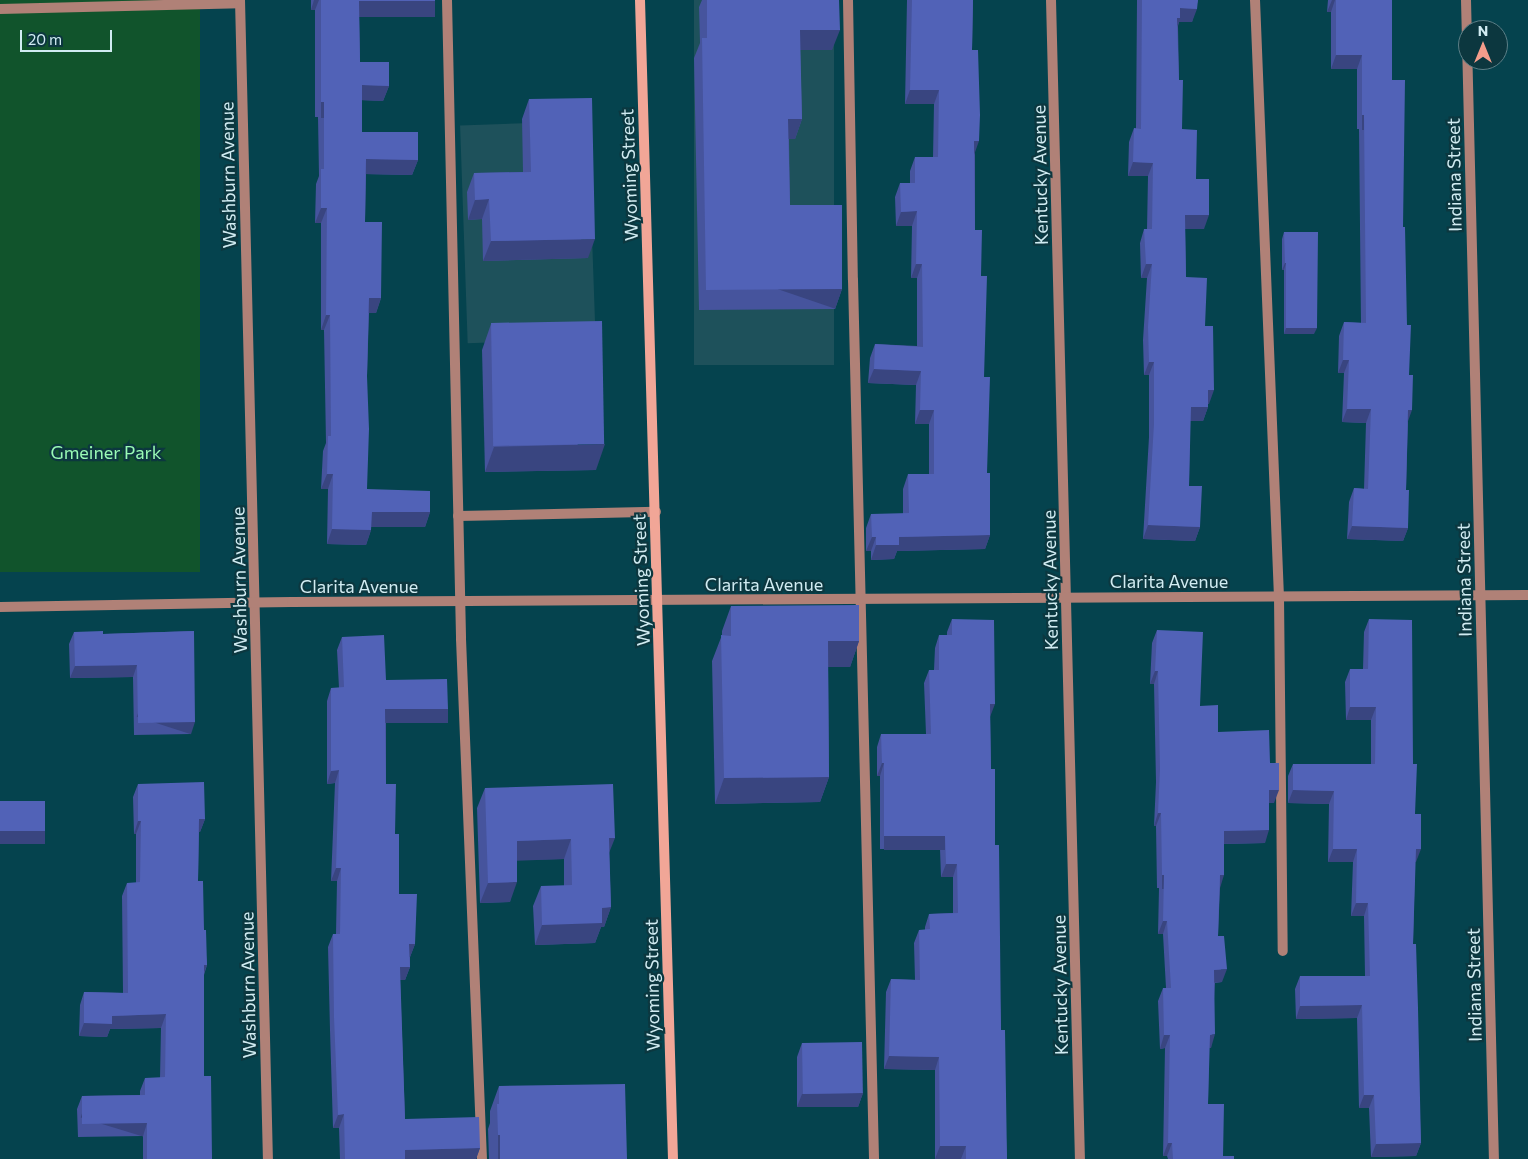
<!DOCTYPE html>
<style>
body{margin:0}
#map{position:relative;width:1528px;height:1159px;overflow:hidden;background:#05434e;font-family:Commissioner,sans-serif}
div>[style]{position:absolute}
.built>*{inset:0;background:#1e515b;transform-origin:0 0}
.green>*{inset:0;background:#11542c;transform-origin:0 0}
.lane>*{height:10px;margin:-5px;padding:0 5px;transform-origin:5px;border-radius:5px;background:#b08177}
.street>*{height:10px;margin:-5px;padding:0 5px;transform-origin:5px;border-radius:5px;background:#b08177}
.secondary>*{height:10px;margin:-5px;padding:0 5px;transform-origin:5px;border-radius:5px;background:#f1a697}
.wall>*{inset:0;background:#46549d}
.shaded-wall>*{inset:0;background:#394580;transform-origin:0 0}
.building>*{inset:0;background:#5162b7;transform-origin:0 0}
span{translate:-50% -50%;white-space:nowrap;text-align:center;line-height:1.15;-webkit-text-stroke:4.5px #0c373f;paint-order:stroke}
.street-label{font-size:18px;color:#d1ecf2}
.park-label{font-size:18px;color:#99fab5}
.north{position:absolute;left:1458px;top:20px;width:50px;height:50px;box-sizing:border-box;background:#0c373f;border:1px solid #5b7f87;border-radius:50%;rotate:0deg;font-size:14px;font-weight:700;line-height:20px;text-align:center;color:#d1ecf2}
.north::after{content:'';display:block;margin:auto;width:18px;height:22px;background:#f49d8b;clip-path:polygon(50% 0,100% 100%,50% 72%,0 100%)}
.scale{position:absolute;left:20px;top:30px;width:92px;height:22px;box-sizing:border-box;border:2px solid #d1ecf2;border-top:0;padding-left:6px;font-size:15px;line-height:18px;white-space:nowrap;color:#d1ecf2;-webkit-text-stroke:4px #0c373f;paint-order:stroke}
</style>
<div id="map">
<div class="built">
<div style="left:694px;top:0;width:140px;height:365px"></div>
<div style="left:588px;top:121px;width:218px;height:128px;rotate:88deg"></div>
</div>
<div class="green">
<div style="left:0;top:0;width:200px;height:572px"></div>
</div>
<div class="lane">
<div style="left:447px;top:0;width:639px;rotate:88.74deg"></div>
<div style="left:461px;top:639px;width:520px;rotate:87.69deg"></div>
<div style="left:848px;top:0;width:280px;rotate:89deg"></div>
<div style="left:853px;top:280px;width:879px;rotate:88.63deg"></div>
<div style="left:1255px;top:0;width:597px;rotate:87.7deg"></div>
<div style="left:1279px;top:597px;width:354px;rotate:89.4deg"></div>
<div style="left:0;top:9px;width:240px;rotate:-1.4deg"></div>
<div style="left:458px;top:516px;width:198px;rotate:-1.2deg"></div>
</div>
<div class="street">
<div style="left:240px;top:0;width:1159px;rotate:88.62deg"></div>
<div style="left:1051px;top:0;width:1159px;rotate:88.57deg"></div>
<div style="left:1466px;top:0;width:1159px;rotate:88.62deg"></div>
<div style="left:0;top:607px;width:292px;rotate:-1deg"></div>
<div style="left:292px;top:602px;width:1236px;rotate:-0.32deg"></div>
</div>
<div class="secondary">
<div style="left:640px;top:0;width:1159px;rotate:88.37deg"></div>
</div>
<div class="wall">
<div style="clip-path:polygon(311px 0,435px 0,430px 16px,359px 16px,360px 62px,389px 86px,383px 101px,362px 100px,362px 132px,418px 160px,412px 175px,366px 174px,365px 222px,381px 298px,376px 313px,369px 313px,367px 376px,367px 489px,430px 512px,425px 527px,371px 527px,371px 530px,366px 545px,327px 544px,328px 489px,321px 489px,323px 451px,326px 443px,324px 330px,321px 330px,321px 223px,315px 223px,316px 184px,319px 176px,318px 117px,315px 117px,315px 10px,311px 10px)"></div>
<div style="clip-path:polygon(702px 0,839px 0,832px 50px,800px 50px,802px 119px,795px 139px,789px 139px,790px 205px,842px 289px,835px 309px,699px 310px,694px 58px,700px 43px,699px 7px)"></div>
<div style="clip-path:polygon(907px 0,973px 0,972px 50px,975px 155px,975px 230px,981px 276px,987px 473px,990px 535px,985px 549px,897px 551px,894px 559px,871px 560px,871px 551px,866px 551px,866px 528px,871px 514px,903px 514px,903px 489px,908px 474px,929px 474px,929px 424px,915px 424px,916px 385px,868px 383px,870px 358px,875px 344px,917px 346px,917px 278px,911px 278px,912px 226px,896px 226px,895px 197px,900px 183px,910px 183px,910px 171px,915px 157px,933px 157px,934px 104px,905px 104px)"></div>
<div style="clip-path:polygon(1137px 0,1198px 0,1192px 22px,1179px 22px,1178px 26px,1179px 80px,1182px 129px,1196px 179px,1204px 229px,1185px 229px,1186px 277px,1205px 326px,1209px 404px,1208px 404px,1208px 407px,1203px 421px,1190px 421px,1189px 486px,1200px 527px,1195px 541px,1143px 539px,1149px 437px,1149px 375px,1144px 375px,1143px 340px,1147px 278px,1141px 278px,1140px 243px,1144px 229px,1147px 229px,1148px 176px,1128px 176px,1129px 142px,1134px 128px,1136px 129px)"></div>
<div style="clip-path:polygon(1328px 0,1392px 0,1392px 80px,1403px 227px,1408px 422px,1406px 490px,1408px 528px,1403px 541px,1347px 539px,1349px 502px,1354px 488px,1364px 489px,1366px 423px,1342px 422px,1344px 373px,1338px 373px,1339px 336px,1344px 322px,1361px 323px,1359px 129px,1357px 129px,1357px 69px,1331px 69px,1331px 12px,1327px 12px)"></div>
<div style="clip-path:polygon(529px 99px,588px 258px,483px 261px,482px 219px,468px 220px,467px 192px,474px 173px,523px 172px,522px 119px)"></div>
<div style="clip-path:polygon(1284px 232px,1314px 334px,1284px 334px,1284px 270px,1282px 270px,1282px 239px)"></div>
<div style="clip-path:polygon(491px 324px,596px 470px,485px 472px,482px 350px)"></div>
<div style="clip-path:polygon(731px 606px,859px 641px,850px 667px,828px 667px,829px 777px,820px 802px,715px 804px,712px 661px,722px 635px,722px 631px)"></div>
<div style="clip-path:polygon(952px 619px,990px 715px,991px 769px,995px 845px,1001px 1030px,1007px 1159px,935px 1159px,935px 1070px,884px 1069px,886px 992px,891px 979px,915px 980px,914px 943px,919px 930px,925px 930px,925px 927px,929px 914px,953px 913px,953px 877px,941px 877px,940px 849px,880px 849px,880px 776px,877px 776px,877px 747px,881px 734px,926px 734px,924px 683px,929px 670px,934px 670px,935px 648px,939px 635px,947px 635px,947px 632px)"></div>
<div style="clip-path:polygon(1369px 619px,1413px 764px,1415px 814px,1416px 862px,1415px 862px,1413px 944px,1421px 1143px,1416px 1156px,1371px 1157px,1369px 1108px,1359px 1108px,1357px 1018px,1296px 1019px,1295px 989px,1300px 976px,1365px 976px,1364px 916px,1351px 916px,1353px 862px,1328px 862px,1329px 804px,1288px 803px,1288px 776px,1293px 764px,1371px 764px,1371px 720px,1346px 720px,1345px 682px,1350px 669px,1363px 669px,1364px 632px)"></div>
<div style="clip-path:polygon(1157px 630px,1200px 706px,1218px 732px,1270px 763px,1274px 803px,1269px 803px,1265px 843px,1224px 844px,1220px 887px,1218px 936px,1222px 982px,1215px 983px,1211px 1048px,1209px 1048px,1208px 1104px,1223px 1156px,1234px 1159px,1168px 1159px,1167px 1156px,1163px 1156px,1165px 1048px,1160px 1049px,1158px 1001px,1163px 988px,1166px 988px,1163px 934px,1158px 934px,1159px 888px,1157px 888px,1156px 826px,1154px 826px,1156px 782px,1154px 684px,1150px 684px,1152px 643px)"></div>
<div style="clip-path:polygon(194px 631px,191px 734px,134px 735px,133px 677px,70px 678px,69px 644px,74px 632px,103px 634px)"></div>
<div style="clip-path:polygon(342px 637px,386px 680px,443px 722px,386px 722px,386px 784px,395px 834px,399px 894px,415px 944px,410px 957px,410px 967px,405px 980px,400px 980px,405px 1119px,480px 1148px,476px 1159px,340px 1159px,339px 1128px,333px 1128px,330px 1030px,328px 947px,333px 934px,336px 934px,337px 881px,331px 881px,335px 783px,327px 784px,327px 701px,331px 688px,339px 688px,337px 650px)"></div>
<div style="clip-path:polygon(138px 784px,205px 819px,200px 832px,199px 832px,198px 881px,207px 965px,204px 975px,204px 1076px,212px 1159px,143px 1159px,143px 1136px,78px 1137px,77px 1109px,82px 1096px,140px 1095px,140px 1091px,145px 1078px,160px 1078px,161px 1028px,110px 1029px,107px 1037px,79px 1036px,80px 1005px,84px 992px,123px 993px,122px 896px,127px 883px,136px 883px,136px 834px,134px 834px,133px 797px)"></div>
<div style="clip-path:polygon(485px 788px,609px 853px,611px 907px,604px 927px,601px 927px,595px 943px,535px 945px,533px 906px,541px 886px,564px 886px,564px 859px,517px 860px,510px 902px,480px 903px,477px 808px)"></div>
<div style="clip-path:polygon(802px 1043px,863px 1093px,858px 1107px,797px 1107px,797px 1057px)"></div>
<div style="clip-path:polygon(499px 1086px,627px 1159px,489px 1159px,488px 1129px,490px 1123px,490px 1111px)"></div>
</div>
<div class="shaded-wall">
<div style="clip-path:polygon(314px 0,319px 0,315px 10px,311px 10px)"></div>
<div style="clip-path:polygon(1332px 0,1335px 0,1331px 12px,1327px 12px)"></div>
<div style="left:359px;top:1px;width:76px;height:16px"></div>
<div style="clip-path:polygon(1180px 8px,1197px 9px,1192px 22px,1179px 22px,1175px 32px,1173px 32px)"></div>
<div style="clip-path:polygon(800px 30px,840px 30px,832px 50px,793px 50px)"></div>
<div style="clip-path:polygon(1336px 55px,1362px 55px,1357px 69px,1331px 69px)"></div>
<div style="clip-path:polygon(362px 85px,389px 86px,383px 101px,356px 100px)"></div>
<div style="clip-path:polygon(910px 90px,939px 90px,934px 104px,905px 104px)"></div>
<div style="left:321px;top:102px;width:3px;height:16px"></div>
<div style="left:1362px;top:115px;width:2px;height:15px"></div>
<div style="clip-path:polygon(788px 119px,802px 119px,795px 139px,781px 139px)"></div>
<div style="clip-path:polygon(974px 141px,979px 141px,974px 155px)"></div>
<div style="clip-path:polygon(366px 159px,418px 160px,412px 175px,361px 174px)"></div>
<div style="clip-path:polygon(1133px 162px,1153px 163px,1148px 176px,1128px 176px)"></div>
<div style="clip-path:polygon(489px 199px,482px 219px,468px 220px,475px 200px)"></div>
<div style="clip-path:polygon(321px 208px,327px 208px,321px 223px,315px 223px)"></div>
<div style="clip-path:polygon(917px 211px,912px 226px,896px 226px,901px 212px)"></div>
<div style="clip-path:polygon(1185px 215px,1209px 215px,1204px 229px,1180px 229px)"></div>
<div style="clip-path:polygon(595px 239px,588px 258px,483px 261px,491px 241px)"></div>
<div style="clip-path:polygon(1285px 263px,1286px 263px,1284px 270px,1282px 270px)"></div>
<div style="clip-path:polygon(916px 264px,922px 264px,917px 278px,911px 278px)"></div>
<div style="clip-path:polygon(1146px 264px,1152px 264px,1147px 278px,1141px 278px)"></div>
<div style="left:842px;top:289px;width:21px;height:136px;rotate:109deg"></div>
<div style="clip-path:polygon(369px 298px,381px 298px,376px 313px,363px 313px)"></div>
<div style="clip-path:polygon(326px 315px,330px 315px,324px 330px,321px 330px)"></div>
<div style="clip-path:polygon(1286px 328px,1317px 328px,1314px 334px,1284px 334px)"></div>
<div style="clip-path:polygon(1343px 360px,1349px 360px,1344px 373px,1338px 373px)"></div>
<div style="clip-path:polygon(1149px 362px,1154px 362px,1149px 375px,1144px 375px)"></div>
<div style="clip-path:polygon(874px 369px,921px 371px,916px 385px,868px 383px)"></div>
<div style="clip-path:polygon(1208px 390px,1214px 390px,1209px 404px,1203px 404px)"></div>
<div style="clip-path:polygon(1191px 407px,1208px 407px,1203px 421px,1186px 421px)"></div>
<div style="clip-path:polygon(1347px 409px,1371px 409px,1366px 423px,1342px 422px)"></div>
<div style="clip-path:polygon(920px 410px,934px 410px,929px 424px,915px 424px)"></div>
<div style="clip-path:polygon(1408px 410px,1412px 410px,1407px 424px)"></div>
<div style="clip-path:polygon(605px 444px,596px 470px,485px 472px,494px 447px)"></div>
<div style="clip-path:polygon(327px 474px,333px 474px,328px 489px,321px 489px)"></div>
<div style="clip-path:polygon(372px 512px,430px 512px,425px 527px,366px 527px)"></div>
<div style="clip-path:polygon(1148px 525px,1200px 527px,1195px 541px,1143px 539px)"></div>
<div style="clip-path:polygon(1352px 526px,1408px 528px,1403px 541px,1347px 539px)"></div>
<div style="clip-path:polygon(332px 529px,371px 530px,366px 545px,327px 544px)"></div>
<div style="clip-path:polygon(990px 535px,985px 549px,897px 551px,894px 559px,871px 560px,876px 545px,899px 537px)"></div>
<div style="clip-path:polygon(872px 537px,876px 537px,871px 551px,866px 551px)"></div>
<div style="clip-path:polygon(828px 641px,859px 641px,850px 667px,819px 667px)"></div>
<div style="clip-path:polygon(137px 665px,133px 677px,70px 678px,75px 666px)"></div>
<div style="clip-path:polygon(1155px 671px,1158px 671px,1154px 684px,1150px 684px)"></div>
<div style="clip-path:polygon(990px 704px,995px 704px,990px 717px)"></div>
<div style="clip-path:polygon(1350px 707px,1376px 707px,1371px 720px,1346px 720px)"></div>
<div style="left:385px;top:709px;width:63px;height:14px"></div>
<div style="left:195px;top:722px;width:13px;height:57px;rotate:108deg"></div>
<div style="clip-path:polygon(882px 763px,884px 763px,880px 776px,877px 776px)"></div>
<div style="clip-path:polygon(339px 770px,335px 783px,327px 784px,331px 771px)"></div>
<div style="clip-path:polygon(829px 777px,820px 802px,715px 804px,724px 778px)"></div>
<div style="clip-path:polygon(1269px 790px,1279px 790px,1274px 803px,1264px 803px)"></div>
<div style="clip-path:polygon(1293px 790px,1334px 791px,1329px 804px,1288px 803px)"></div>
<div style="clip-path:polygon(1158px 813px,1161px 813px,1156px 826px,1154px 826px)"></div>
<div style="clip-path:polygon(199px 819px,205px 819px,200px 832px,194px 832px)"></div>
<div style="clip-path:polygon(138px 821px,141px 821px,136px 834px,134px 834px)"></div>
<div style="clip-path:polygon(1269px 830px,1265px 843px,1219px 844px,1224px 831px)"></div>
<div style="left:0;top:831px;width:45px;height:13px"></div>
<div style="left:884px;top:836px;width:61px;height:14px"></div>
<div style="clip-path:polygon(609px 838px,615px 838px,607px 858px)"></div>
<div style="clip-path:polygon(571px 839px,564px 859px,510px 861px,517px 841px)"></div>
<div style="clip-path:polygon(1333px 849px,1357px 849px,1353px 862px,1328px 862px)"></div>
<div style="clip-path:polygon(1416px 849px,1421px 849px,1416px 862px,1411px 862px)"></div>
<div style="clip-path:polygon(946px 864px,957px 864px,953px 877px,941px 877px)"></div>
<div style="clip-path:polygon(336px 868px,341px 868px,337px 881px,331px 881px)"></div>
<div style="left:1162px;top:875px;width:2px;height:14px"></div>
<div style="clip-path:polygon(1220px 875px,1224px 875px,1220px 888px)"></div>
<div style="clip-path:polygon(517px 882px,510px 902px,480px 903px,488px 883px)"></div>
<div style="clip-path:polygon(1356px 903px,1368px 903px,1364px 916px,1351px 916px)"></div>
<div style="clip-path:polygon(611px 907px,604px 927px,601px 927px,595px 943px,535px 945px,542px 925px,602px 908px)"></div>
<div style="clip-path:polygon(1163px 921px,1167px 921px,1163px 934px,1158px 934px)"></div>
<div style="clip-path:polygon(409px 944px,415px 944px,410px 957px,405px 957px)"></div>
<div style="clip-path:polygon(204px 965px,207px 965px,202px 978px)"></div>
<div style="clip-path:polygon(400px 967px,410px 967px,405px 980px,395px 980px)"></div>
<div style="clip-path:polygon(1227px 969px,1222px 982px,1210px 983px,1214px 970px)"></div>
<div style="clip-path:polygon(1362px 1005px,1357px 1018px,1296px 1019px,1300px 1006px)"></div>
<div style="clip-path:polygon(166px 1014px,161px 1028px,110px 1029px,107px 1037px,79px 1036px,84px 1023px,112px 1016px)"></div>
<div style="clip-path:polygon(1215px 1034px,1211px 1048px,1205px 1048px,1210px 1035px)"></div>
<div style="clip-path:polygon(1164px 1035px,1170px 1035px,1165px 1048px,1160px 1049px)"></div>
<div style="clip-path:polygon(889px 1056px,939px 1057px,935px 1070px,884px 1069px)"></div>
<div style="clip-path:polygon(863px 1093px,858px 1107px,797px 1107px,802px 1094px)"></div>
<div style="clip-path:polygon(1364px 1095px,1374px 1095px,1369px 1108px,1359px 1108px)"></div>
<div style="clip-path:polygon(344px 1114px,339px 1128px,333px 1128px,338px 1115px)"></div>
<div style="left:147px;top:1123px;width:14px;height:65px;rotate:107deg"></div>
<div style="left:498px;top:1135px;width:2px;height:26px"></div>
<div style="clip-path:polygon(1168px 1143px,1172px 1143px,1167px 1156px,1163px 1156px)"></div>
<div style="clip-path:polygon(1421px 1143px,1416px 1156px,1371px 1157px,1376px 1144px)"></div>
<div style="clip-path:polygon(940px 1146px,966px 1146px,961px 1159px,935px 1159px)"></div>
<div style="clip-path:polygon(480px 1148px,476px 1159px,401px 1159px,405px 1150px)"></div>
</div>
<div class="building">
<div style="clip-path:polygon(321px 0,435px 0,435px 1px,359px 1px,360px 62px,389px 62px,389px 86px,362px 85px,362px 132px,418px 132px,418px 160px,366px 159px,365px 222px,382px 222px,381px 298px,369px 298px,367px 376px,369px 429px,367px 489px,430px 491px,430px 512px,372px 512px,371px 530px,332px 529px,333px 474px,327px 474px,328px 436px,331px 436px,330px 315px,326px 315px,327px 208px,321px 208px,321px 169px,324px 169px,324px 102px,321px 102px)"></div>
<div style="clip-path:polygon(707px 0,839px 0,840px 30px,800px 30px,802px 119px,788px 119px,790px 205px,842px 205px,842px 289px,706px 290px,702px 38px,707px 38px)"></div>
<div style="clip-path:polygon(912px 0,973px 0,972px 50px,978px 50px,980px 115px,979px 141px,974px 141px,975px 230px,982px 230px,981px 276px,987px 276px,984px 377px,990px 377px,987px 473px,990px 473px,990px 535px,899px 537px,899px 545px,876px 545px,876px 537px,872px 537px,871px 514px,909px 513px,908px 474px,934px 474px,934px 410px,920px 410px,921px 371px,874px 369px,875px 344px,923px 347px,922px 264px,916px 264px,917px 211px,901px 212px,900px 183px,915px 183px,915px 157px,938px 157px,939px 90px,910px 90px)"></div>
<div style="clip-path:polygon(1142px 0,1198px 0,1197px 9px,1180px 8px,1180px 18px,1177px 18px,1179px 80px,1183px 80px,1182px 129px,1197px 130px,1196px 179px,1209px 179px,1209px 215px,1185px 215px,1186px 277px,1207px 278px,1205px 326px,1213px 326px,1214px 390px,1208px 390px,1208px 407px,1191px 407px,1189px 486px,1202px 486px,1200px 527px,1148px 525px,1154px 424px,1154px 362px,1149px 362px,1148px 327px,1152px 264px,1146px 264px,1144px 229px,1152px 229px,1153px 163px,1133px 162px,1134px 128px,1141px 129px)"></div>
<div style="clip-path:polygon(1336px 0,1392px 0,1392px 80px,1405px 80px,1403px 227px,1405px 227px,1407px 325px,1411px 325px,1409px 375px,1413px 375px,1412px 410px,1408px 410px,1406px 490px,1409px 490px,1408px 528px,1352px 526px,1354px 488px,1368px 489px,1371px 409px,1347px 409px,1349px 360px,1343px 360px,1344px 322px,1366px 323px,1364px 115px,1362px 115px,1362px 55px,1336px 55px)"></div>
<div style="clip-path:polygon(592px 98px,595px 239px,491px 241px,489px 199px,475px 200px,474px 173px,531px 172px,529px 99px)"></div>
<div style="clip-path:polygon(1284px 232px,1318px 232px,1317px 328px,1286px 328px,1286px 263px,1285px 263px)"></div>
<div style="left:602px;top:321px;width:123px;height:111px;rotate:89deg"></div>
<div style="clip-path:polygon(859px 605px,859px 641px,828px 641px,829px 777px,724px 778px,721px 635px,731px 636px,731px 606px)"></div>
<div style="clip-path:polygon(952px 619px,994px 620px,995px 704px,990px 704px,991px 769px,995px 769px,995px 845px,999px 845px,1001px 1030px,1005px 1030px,1007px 1159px,966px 1159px,966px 1146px,940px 1146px,939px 1057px,889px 1056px,891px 979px,920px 980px,919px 930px,930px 929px,929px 914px,958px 913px,957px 864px,946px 864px,945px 836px,884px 836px,884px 763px,882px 763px,881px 734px,931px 734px,929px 670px,939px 670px,939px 635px,952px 635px)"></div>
<div style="clip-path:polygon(1369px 619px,1412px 620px,1413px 764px,1417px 764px,1415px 814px,1421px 814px,1421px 849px,1416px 849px,1413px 944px,1416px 944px,1418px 1008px,1421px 1143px,1376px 1144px,1374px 1095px,1364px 1095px,1362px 1005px,1300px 1006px,1300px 976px,1370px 976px,1368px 903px,1356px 903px,1357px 849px,1333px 849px,1334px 791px,1293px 790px,1293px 764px,1375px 764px,1376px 707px,1350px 707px,1350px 669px,1368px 669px)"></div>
<div style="clip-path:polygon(1157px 630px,1203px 632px,1200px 706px,1218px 705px,1218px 732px,1269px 730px,1270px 763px,1279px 763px,1279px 790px,1269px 790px,1269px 830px,1224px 831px,1224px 875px,1220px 875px,1218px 936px,1224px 936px,1227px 969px,1214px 970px,1215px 1034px,1210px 1035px,1208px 1104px,1224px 1104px,1223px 1156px,1234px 1156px,1234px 1159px,1173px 1159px,1172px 1143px,1168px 1143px,1170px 1035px,1164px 1035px,1163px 988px,1171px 988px,1167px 921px,1163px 921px,1164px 875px,1162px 875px,1161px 813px,1158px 813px,1160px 769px,1158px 671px,1155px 671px)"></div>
<div style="clip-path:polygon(103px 631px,103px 634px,194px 631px,195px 722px,138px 723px,137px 665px,75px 666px,74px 632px)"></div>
<div style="clip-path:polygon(384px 635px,386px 680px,447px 679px,448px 709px,385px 709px,386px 784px,396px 784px,395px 834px,399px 834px,399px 894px,417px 894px,415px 944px,409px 944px,410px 967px,400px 967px,405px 1119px,479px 1117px,480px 1148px,405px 1150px,405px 1159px,345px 1159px,344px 1114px,338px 1115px,334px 1017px,333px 934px,340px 934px,341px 868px,336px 868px,339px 770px,331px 771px,331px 688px,344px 687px,342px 637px)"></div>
<div style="clip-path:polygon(204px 782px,205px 819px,199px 819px,198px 881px,203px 881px,204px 930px,206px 930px,207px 965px,204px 965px,204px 1076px,211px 1076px,212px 1159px,147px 1159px,147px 1123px,82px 1124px,82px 1096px,145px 1095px,145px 1078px,165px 1077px,166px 1014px,112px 1016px,112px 1024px,84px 1023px,84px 992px,128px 993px,127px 883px,140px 882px,141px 821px,138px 821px,138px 784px)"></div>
<div style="clip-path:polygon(613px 784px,615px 838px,609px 838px,611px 907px,602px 908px,602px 923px,542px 925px,541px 886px,572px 885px,571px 839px,517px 841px,517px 882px,488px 883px,485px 788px)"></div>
<div style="left:0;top:801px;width:45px;height:30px"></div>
<div style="left:862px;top:1042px;width:51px;height:60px;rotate:89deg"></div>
<div style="clip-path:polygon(625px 1084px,627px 1159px,500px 1159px,500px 1135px,498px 1135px,497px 1104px,499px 1104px,499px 1086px)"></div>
</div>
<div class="street-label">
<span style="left:228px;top:175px;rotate:-91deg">Washburn Avenue</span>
<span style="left:629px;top:175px;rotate:-92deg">Wyoming Street</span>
<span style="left:1040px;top:175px;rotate:-91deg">Kentucky Avenue</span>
<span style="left:1454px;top:175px;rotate:-91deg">Indiana Street</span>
<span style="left:239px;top:580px;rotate:-91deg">Washburn Avenue</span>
<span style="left:641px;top:580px;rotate:-92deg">Wyoming Street</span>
<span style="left:1050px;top:580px;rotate:-91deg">Kentucky Avenue</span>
<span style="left:1464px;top:580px;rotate:-91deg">Indiana Street</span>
<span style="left:1169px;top:581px">Clarita Avenue</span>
<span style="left:764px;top:584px">Clarita Avenue</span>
<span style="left:359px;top:586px">Clarita Avenue</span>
<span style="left:248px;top:985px;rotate:-91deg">Washburn Avenue</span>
<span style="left:652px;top:985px;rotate:-91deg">Wyoming Street</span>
<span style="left:1060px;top:985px;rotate:-91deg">Kentucky Avenue</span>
<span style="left:1474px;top:985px;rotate:-91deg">Indiana Street</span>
</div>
<div class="park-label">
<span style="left:106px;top:452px">Gmeiner Park</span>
</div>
<div class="north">N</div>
<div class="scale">20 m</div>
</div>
